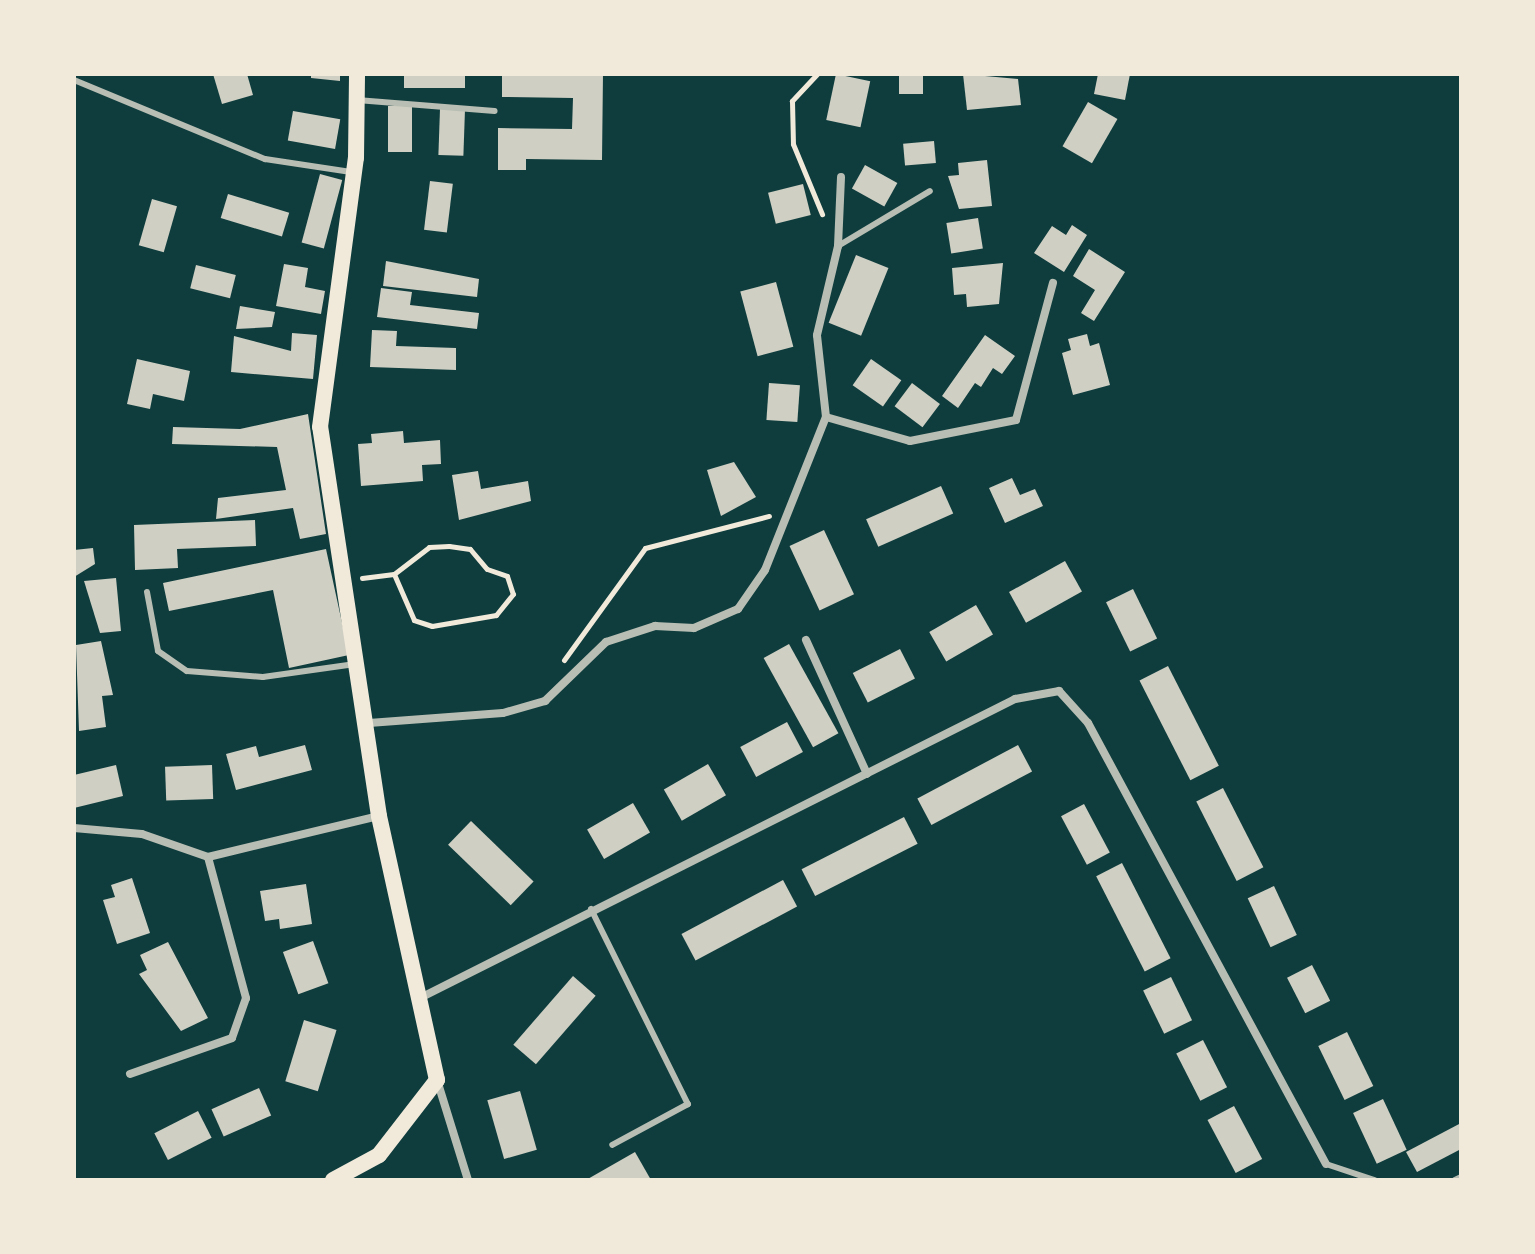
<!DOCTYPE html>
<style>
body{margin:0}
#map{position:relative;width:1535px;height:1254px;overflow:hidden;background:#0f3d3e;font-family:"Work Sans",sans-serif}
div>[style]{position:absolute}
.building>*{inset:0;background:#cfcfc3;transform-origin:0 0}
.path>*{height:5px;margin:-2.5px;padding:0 2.5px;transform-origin:2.5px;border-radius:2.5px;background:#f1e9da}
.service>*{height:6px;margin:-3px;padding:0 3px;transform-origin:3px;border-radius:3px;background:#b8beb3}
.minor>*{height:8px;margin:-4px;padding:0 4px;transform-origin:4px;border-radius:4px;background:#b8beb3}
.secondary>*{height:16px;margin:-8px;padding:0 8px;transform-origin:8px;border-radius:8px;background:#f1e9da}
span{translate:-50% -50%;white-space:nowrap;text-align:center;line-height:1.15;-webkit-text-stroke:7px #f1e9da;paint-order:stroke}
.frame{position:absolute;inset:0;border:76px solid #f1e9da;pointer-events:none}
</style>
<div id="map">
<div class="building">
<div style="clip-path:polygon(213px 74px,247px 74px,253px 95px,222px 104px)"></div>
<div style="clip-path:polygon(311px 74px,340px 74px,340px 81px,311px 78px)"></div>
<div style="left:404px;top:74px;width:61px;height:14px"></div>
<div style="clip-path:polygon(502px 74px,603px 74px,602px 160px,526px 159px,526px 170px,498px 170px,498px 128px,572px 129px,573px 98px,502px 97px)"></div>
<div style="left:836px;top:74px;width:35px;height:47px;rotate:12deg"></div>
<div style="left:899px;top:74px;width:24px;height:20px"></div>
<div style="clip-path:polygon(963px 74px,1018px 79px,1021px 105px,967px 110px)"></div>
<div style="clip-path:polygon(1098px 74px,1130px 74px,1125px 100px,1094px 94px)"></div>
<div style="left:1088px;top:102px;width:34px;height:51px;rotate:30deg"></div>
<div style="left:388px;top:106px;width:24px;height:46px"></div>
<div style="left:440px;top:109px;width:25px;height:46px;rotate:2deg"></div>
<div style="left:293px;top:111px;width:48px;height:30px;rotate:10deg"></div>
<div style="left:934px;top:141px;width:22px;height:31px;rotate:85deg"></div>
<div style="clip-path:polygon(987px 160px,992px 206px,959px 209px,948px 176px,959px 175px,958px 163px)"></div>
<div style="left:865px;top:165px;width:37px;height:27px;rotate:29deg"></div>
<div style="left:320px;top:174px;width:23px;height:71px;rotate:15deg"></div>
<div style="left:430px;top:181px;width:23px;height:49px;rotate:7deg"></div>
<div style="left:803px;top:184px;width:32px;height:36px;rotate:76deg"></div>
<div style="left:228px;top:194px;width:64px;height:25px;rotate:17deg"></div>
<div style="left:152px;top:199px;width:26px;height:48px;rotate:16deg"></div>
<div style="left:978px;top:218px;width:31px;height:32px;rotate:81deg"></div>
<div style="clip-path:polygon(1072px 225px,1087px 235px,1064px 272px,1034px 253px,1052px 226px,1066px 235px)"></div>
<div style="clip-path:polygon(1089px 249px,1125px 272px,1094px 321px,1081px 313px,1095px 290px,1073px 276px)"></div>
<div style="left:856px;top:255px;width:35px;height:73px;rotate:22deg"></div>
<div style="clip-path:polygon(386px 261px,479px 279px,477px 297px,383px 286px)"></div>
<div style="clip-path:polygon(1003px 263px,999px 304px,967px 307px,966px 294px,954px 295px,952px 268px)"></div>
<div style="clip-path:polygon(284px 264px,308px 268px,305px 287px,325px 291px,321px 314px,276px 306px)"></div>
<div style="left:196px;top:265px;width:41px;height:24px;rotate:14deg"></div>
<div style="left:776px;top:282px;width:67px;height:37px;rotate:75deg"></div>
<div style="clip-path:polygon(381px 288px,412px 292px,410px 305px,479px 313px,477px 329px,377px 317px)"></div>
<div style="clip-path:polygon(240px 306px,275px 312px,272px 327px,236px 329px)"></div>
<div style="clip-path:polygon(372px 330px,397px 331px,396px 346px,456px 348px,456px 370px,370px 367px)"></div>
<div style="clip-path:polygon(292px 333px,317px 335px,313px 379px,231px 372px,234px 336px,291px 351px)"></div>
<div style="clip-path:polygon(1087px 334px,1090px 346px,1099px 343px,1110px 385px,1073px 395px,1062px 353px,1071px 350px,1068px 339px)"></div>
<div style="clip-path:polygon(985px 335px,1015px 356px,1002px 374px,993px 368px,981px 387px,975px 383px,958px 408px,942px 396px)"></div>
<div style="clip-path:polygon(137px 359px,190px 371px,184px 401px,153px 394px,150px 409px,127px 404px)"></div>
<div style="left:871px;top:359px;width:37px;height:32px;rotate:35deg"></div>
<div style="left:769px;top:383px;width:31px;height:37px;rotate:4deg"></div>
<div style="left:912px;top:383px;width:35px;height:29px;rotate:37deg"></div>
<div style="clip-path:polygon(308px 414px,326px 534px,300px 539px,293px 508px,216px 519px,218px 498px,286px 490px,277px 447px,172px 444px,173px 427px,240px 429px)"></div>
<div style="clip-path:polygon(403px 431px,404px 443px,440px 440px,441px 464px,422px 465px,423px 481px,361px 486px,358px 444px,372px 443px,371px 434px)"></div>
<div style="clip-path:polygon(734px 462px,756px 497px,721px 516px,707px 470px)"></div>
<div style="clip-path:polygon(478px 471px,481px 489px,528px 481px,531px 501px,459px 520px,452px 475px)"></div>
<div style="clip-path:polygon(1012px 478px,1020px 495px,1035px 489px,1043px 506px,1005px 523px,989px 488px)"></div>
<div style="left:941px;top:486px;width:30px;height:82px;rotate:66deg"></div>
<div style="clip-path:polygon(255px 520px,256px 546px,177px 549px,178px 568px,135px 570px,134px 525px)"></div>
<div style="left:824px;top:530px;width:71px;height:38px;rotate:65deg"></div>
<div style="clip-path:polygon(93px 548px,95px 564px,74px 577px,74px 550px)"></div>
<div style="clip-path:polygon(326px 549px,349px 655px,289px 668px,273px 590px,169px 611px,163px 583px)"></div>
<div style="left:1065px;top:561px;width:35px;height:64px;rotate:61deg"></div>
<div style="clip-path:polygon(116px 578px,121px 631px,100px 633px,84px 581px)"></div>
<div style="left:1133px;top:589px;width:55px;height:30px;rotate:64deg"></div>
<div style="left:976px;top:605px;width:34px;height:54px;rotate:60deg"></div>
<div style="clip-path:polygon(101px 641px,113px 695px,102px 696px,106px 727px,79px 731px,76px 645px)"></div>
<div style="left:789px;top:644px;width:102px;height:29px;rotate:61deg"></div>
<div style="left:900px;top:649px;width:33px;height:53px;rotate:63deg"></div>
<div style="left:1168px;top:666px;width:112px;height:32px;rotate:63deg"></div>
<div style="left:787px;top:722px;width:34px;height:53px;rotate:62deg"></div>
<div style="clip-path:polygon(305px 745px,312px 770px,236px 790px,226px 754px,256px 746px,259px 757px)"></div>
<div style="left:1018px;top:745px;width:30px;height:114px;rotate:62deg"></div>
<div style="left:708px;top:764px;width:36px;height:51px;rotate:60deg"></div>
<div style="clip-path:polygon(116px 765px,123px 796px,74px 808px,74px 775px)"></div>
<div style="left:212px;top:765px;width:34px;height:47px;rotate:88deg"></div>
<div style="left:1223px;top:788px;width:89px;height:30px;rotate:63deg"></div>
<div style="left:633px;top:803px;width:34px;height:53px;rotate:60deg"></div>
<div style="left:1084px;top:804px;width:55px;height:26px;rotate:62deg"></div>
<div style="left:904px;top:817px;width:30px;height:115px;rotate:63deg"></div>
<div style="left:471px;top:821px;width:87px;height:33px;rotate:44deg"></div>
<div style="left:1122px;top:863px;width:107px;height:29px;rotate:63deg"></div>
<div style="clip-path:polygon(132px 878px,150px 933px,117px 944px,103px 900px,115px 897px,111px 885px)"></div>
<div style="left:783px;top:880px;width:30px;height:115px;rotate:62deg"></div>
<div style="clip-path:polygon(306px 884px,312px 924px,280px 929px,279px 919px,265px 921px,260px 891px)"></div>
<div style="left:1274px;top:886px;width:54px;height:29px;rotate:65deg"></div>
<div style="left:313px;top:941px;width:45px;height:32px;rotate:70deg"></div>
<div style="clip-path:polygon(168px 942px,208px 1018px,181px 1031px,139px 974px,147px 970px,140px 955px)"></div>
<div style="left:1312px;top:965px;width:40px;height:28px;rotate:63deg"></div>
<div style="left:573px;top:976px;width:30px;height:91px;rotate:41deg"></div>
<div style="left:1171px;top:977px;width:48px;height:31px;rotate:64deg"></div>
<div style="left:304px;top:1020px;width:34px;height:64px;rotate:17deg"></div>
<div style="left:1347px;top:1032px;width:60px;height:32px;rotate:64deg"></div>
<div style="left:1203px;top:1040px;width:53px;height:30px;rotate:63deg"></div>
<div style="left:259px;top:1088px;width:30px;height:52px;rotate:66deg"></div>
<div style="left:520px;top:1091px;width:61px;height:34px;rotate:74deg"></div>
<div style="left:1383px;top:1099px;width:56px;height:33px;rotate:65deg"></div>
<div style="left:1234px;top:1106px;width:60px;height:30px;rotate:62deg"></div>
<div style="left:198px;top:1111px;width:30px;height:49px;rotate:63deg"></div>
<div style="clip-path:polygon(1461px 1123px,1461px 1149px,1417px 1172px,1406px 1152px)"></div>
<div style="clip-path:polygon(635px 1152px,651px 1180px,586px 1180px)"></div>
</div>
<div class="path">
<div style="left:817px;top:74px;width:37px;rotate:133deg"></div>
<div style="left:792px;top:101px;width:43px;rotate:88.7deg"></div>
<div style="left:793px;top:144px;width:76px;rotate:67.5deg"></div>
<div style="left:362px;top:578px;width:32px;rotate:-7deg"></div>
<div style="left:394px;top:574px;width:44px;rotate:-37.6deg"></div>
<div style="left:429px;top:547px;width:20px;rotate:-3deg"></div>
<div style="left:449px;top:546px;width:21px;rotate:8deg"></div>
<div style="left:470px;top:549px;width:26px;rotate:50deg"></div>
<div style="left:487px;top:569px;width:21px;rotate:19deg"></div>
<div style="left:507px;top:576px;width:19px;rotate:72deg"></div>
<div style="left:513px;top:594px;width:27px;rotate:129deg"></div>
<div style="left:496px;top:615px;width:65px;rotate:170.2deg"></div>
<div style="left:432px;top:626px;width:19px;rotate:-162deg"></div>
<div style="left:414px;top:620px;width:50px;rotate:-113.5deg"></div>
<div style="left:564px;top:660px;width:138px;rotate:-54.1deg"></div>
<div style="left:645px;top:548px;width:128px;rotate:-14.5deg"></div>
</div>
<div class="service">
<div style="left:74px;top:80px;width:207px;rotate:22.5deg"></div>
<div style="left:265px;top:159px;width:87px;rotate:8.6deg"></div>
<div style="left:357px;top:100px;width:138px;rotate:4.6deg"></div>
<div style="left:838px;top:246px;width:107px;rotate:-30.9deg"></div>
<div style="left:147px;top:592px;width:60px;rotate:79.4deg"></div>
<div style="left:158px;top:651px;width:35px;rotate:35deg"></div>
<div style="left:187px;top:671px;width:76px;rotate:4.5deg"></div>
<div style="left:263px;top:677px;width:93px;rotate:-8deg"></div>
<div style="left:591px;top:909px;width:218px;rotate:63.6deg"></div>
<div style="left:688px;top:1104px;width:86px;rotate:151.7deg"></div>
<div style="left:1326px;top:1164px;width:51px;rotate:18.4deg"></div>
<div style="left:1455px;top:1180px;width:7px;rotate:-27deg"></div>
</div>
<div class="minor">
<div style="left:826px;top:417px;width:87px;rotate:15.9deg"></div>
<div style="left:910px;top:441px;width:108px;rotate:-11.2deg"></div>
<div style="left:1016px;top:420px;width:142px;rotate:-74.9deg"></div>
<div style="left:806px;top:640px;width:147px;rotate:65.5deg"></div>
<div style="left:369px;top:723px;width:134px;rotate:-4.3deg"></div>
<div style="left:503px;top:713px;width:44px;rotate:-15.9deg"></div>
<div style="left:545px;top:701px;width:85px;rotate:-44deg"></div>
<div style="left:606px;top:642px;width:52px;rotate:-18.1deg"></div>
<div style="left:655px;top:626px;width:39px;rotate:3deg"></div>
<div style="left:694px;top:628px;width:48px;rotate:-23.4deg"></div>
<div style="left:738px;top:609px;width:47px;rotate:-55.3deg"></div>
<div style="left:765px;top:570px;width:165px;rotate:-68.3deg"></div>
<div style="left:826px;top:417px;width:82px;rotate:-96.3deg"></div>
<div style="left:817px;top:335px;width:91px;rotate:-76.7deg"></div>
<div style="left:838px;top:246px;width:69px;rotate:-87.5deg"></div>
<div style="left:74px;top:828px;width:68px;rotate:5deg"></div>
<div style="left:142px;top:834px;width:70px;rotate:19.2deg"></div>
<div style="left:208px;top:857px;width:176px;rotate:-13.5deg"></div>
<div style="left:420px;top:998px;width:666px;rotate:-26.68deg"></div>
<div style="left:1015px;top:699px;width:45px;rotate:-10.3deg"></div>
<div style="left:1059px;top:691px;width:43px;rotate:47.8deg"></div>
<div style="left:1088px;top:723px;width:501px;rotate:61.65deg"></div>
<div style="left:130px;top:1074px;width:108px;rotate:-19.4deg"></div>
<div style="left:232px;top:1038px;width:42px;rotate:-70.7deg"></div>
<div style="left:246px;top:998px;width:146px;rotate:-105.1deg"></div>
<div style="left:437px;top:1080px;width:105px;rotate:72.8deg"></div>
</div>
<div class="secondary">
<div style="left:333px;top:1180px;width:52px;rotate:-28.5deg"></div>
<div style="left:379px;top:1155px;width:95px;rotate:-52.3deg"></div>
<div style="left:437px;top:1080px;width:270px;rotate:-102.4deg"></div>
<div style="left:379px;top:816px;width:393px;rotate:-98.6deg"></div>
<div style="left:320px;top:427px;width:271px;rotate:-82.4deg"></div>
<div style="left:356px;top:158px;width:84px;rotate:-89.3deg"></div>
</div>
<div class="frame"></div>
</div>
